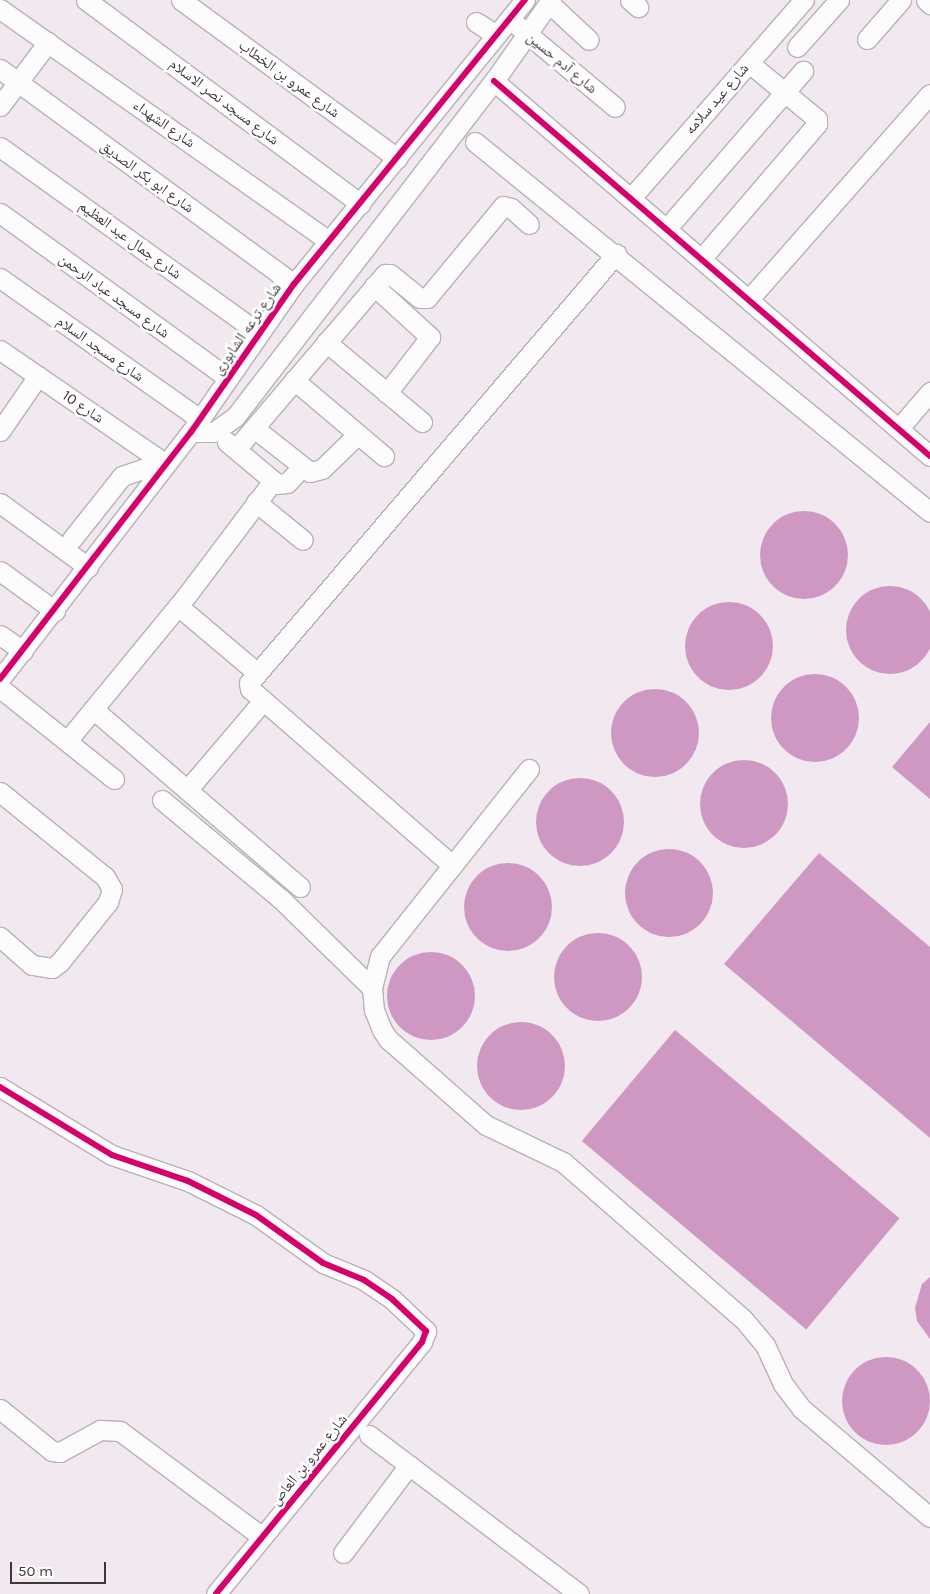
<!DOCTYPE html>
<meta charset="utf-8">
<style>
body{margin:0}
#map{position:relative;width:930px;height:1594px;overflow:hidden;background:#f2e9f0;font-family:Karla,"Noto Naskh Arabic",sans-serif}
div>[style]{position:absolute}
.water>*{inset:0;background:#cf98c2;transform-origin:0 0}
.round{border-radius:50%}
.roads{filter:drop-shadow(1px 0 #b8b1b7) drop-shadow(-1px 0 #b8b1b7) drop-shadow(0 1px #b8b1b7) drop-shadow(0 -1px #b8b1b7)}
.minor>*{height:19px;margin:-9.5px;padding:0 9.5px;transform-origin:9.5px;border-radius:9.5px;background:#fdfcfd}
.cycleway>*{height:6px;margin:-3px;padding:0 3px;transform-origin:3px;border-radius:3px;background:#d6006c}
span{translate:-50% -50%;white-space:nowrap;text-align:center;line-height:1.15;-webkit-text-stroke:5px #fff;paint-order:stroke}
.street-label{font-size:15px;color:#3e373c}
.scale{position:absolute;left:10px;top:1562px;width:96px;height:22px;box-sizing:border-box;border:2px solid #3e373c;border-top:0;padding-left:6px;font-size:15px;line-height:18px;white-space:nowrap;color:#3e373c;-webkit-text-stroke:4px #fff;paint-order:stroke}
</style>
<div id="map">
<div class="water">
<div class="round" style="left:760px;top:511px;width:88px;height:88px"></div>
<div class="round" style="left:846px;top:586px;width:88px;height:88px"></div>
<div class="round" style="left:685px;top:602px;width:88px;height:88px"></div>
<div class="round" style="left:771px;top:674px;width:88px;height:88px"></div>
<div class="round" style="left:611px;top:689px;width:88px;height:88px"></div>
<div style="clip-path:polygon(930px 722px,930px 799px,892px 767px)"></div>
<div class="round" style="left:700px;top:760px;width:88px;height:88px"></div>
<div class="round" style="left:536px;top:778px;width:88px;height:88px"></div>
<div class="round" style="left:625px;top:849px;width:88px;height:88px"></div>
<div style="clip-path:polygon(819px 853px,930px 947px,930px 1138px,724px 964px)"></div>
<div class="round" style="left:464px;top:863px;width:88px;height:88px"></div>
<div class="round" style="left:554px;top:933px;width:88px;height:88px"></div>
<div class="round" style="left:387px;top:952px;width:88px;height:88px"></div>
<div class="round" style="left:477px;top:1022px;width:88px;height:88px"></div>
<div style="left:675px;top:1030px;width:293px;height:145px;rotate:40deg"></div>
<div style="clip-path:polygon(930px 1277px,930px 1339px,917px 1321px,915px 1308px,922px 1284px)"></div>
<div class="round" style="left:842px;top:1357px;width:88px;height:88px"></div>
</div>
<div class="roads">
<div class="minor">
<div style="left:86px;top:0;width:342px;rotate:36.6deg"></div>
<div style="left:181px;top:0;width:268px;rotate:36.2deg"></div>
<div style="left:630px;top:0;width:11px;rotate:41deg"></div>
<div style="left:926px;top:0;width:6px;rotate:45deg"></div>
<div style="left:549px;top:3px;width:54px;rotate:42.8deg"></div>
<div style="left:0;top:9px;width:401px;rotate:35.2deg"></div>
<div style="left:476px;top:22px;width:24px;rotate:33deg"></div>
<div style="left:518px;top:26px;width:126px;rotate:39.9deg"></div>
<div style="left:867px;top:39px;width:52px;rotate:-48.9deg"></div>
<div style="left:797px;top:47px;width:63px;rotate:-48.2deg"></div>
<div style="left:0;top:69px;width:364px;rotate:36.2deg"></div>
<div style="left:494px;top:81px;width:575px;rotate:40.7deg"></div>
<div style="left:0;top:106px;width:80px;rotate:-53.1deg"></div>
<div style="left:475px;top:142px;width:586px;rotate:39.12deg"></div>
<div style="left:0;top:147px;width:319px;rotate:35.7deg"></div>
<div style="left:631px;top:198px;width:263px;rotate:-48.9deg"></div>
<div style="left:0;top:213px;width:281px;rotate:35.9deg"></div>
<div style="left:667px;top:228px;width:208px;rotate:-49.1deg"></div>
<div style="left:702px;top:258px;width:177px;rotate:-49.4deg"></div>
<div style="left:817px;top:124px;width:5px;rotate:-90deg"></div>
<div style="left:817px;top:119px;width:88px;rotate:-140.5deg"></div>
<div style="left:0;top:278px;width:245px;rotate:35.2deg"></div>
<div style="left:374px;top:286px;width:76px;rotate:42.3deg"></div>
<div style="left:430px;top:337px;width:71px;rotate:127.5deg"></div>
<div style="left:749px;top:299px;width:273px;rotate:-48.6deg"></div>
<div style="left:326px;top:342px;width:125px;rotate:39.8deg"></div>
<div style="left:0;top:350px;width:201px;rotate:34.5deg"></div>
<div style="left:294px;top:380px;width:118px;rotate:40.2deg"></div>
<div style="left:254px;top:428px;width:71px;rotate:38.2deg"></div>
<div style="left:310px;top:472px;width:12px;rotate:-14deg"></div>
<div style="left:322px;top:469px;width:50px;rotate:-44.2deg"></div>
<div style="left:899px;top:428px;width:48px;rotate:-49.3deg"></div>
<div style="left:0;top:431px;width:67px;rotate:-55.4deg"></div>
<div style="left:191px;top:432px;width:23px"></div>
<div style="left:214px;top:432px;width:26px;rotate:-36deg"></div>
<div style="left:235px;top:417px;width:424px;rotate:-52.4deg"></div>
<div style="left:494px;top:81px;width:99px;rotate:-54.9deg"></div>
<div style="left:227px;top:442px;width:65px;rotate:40deg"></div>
<div style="left:277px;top:484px;width:10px;rotate:-6deg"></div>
<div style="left:287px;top:483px;width:21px;rotate:-47deg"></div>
<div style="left:236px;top:449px;width:230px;rotate:-49.6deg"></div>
<div style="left:385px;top:274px;width:5px"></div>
<div style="left:390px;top:274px;width:38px;rotate:39deg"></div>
<div style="left:420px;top:298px;width:7px"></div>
<div style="left:427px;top:298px;width:119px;rotate:-50.4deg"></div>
<div style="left:503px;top:206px;width:8px;rotate:14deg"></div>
<div style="left:511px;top:208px;width:24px;rotate:42deg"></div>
<div style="left:256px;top:502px;width:60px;rotate:39deg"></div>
<div style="left:0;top:503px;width:109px;rotate:36deg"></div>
<div style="left:72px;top:539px;width:80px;rotate:-51.6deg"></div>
<div style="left:122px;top:476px;width:43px;rotate:-18.9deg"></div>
<div style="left:0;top:571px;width:68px;rotate:36deg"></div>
<div style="left:178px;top:606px;width:102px;rotate:40.2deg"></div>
<div style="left:0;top:635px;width:28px;rotate:35deg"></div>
<div style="left:0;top:679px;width:312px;rotate:-52.3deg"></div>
<div style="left:191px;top:432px;width:180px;rotate:-55.2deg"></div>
<div style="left:294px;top:284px;width:366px;rotate:-50.9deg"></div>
<div style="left:0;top:688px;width:146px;rotate:38.6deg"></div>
<div style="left:93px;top:709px;width:273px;rotate:40.7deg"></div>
<div style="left:67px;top:741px;width:189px;rotate:-50.6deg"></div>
<div style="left:187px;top:595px;width:143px;rotate:-53deg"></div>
<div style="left:529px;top:769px;width:239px;rotate:128.5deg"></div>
<div style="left:380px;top:956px;width:33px;rotate:104deg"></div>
<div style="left:372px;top:988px;width:22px;rotate:85deg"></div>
<div style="left:374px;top:1010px;width:22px;rotate:68deg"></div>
<div style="left:382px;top:1030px;width:11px;rotate:56deg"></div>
<div style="left:388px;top:1039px;width:130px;rotate:41.3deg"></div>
<div style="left:486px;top:1125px;width:85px;rotate:25.7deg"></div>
<div style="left:563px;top:1162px;width:240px;rotate:41.1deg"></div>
<div style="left:744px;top:1320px;width:33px;rotate:50deg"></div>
<div style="left:765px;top:1345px;width:43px;rotate:65.2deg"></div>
<div style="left:783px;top:1384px;width:31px;rotate:53deg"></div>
<div style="left:802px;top:1409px;width:167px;rotate:40.2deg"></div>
<div style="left:188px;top:789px;width:116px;rotate:-49.6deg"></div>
<div style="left:0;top:792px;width:135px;rotate:39deg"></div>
<div style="left:105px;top:877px;width:14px;rotate:60deg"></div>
<div style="left:112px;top:889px;width:14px;rotate:107deg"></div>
<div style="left:108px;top:902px;width:77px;rotate:128.7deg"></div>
<div style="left:60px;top:962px;width:10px;rotate:143deg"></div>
<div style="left:52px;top:968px;width:20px;rotate:-171deg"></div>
<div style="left:32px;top:965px;width:43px;rotate:-138.8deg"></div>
<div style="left:162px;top:800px;width:155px;rotate:39.8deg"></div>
<div style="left:281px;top:899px;width:127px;rotate:44.4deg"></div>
<div style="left:452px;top:865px;width:268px;rotate:-138.9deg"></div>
<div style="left:250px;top:689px;width:6px;rotate:-99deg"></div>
<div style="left:249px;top:683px;width:565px;rotate:-49.45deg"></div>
<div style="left:0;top:1087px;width:131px;rotate:31.3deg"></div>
<div style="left:112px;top:1155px;width:80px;rotate:18.9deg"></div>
<div style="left:188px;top:1181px;width:76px;rotate:26.6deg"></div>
<div style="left:256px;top:1215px;width:82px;rotate:35.6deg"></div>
<div style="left:323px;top:1263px;width:44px;rotate:22.5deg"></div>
<div style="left:364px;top:1280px;width:34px;rotate:34deg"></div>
<div style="left:392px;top:1299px;width:47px;rotate:43.3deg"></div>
<div style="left:426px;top:1331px;width:12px;rotate:110deg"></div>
<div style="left:422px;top:1342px;width:325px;rotate:129.3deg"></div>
<div style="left:0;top:1409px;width:67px;rotate:38.9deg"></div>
<div style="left:52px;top:1451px;width:8px;rotate:7deg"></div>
<div style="left:60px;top:1452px;width:46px;rotate:-28.8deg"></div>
<div style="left:100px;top:1430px;width:20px;rotate:3deg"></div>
<div style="left:120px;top:1431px;width:177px;rotate:36.7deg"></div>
<div style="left:369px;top:1435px;width:263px;rotate:37.1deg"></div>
<div style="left:343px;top:1553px;width:110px;rotate:-53.1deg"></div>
</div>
</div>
<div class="cycleway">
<div style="left:494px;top:81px;width:575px;rotate:40.7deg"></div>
<div style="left:0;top:679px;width:312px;rotate:-52.3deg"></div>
<div style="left:191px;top:432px;width:180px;rotate:-55.2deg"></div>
<div style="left:294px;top:284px;width:366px;rotate:-50.9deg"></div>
<div style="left:0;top:1087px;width:131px;rotate:31.3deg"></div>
<div style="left:112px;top:1155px;width:80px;rotate:18.9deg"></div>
<div style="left:188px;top:1181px;width:76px;rotate:26.6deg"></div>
<div style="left:256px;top:1215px;width:82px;rotate:35.6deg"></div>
<div style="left:323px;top:1263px;width:44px;rotate:22.5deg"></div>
<div style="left:364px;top:1280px;width:34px;rotate:34deg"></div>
<div style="left:392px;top:1299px;width:47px;rotate:43.3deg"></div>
<div style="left:426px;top:1331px;width:12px;rotate:110deg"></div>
<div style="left:422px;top:1342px;width:325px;rotate:129.3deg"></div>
</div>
<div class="street-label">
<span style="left:562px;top:63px;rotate:40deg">شارع آدم حسين</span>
<span style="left:289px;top:79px;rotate:36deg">شارع عمرو بن الخطاب</span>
<span style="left:717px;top:99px;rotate:-49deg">شارع عيد سلامه</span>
<span style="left:224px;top:102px;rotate:37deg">شارع مسجد نصر الاسلام</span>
<span style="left:164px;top:124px;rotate:35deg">شارع الشهداء</span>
<span style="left:147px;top:177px;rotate:36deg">شارع ابو بكر الصديق</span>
<span style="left:130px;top:240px;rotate:36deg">شارع جمال عبد العظيم</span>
<span style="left:114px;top:296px;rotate:36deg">شارع مسجد عباد الرحمن</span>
<span style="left:247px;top:329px;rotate:-55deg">شارع ترعه الشابورى</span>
<span style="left:100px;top:349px;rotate:35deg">شارع مسجد السلام</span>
<span style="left:83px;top:407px;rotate:34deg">شارع 10</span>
<span style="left:309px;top:1460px;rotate:-51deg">شارع عمرو بن العاص</span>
</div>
<div class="scale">50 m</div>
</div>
